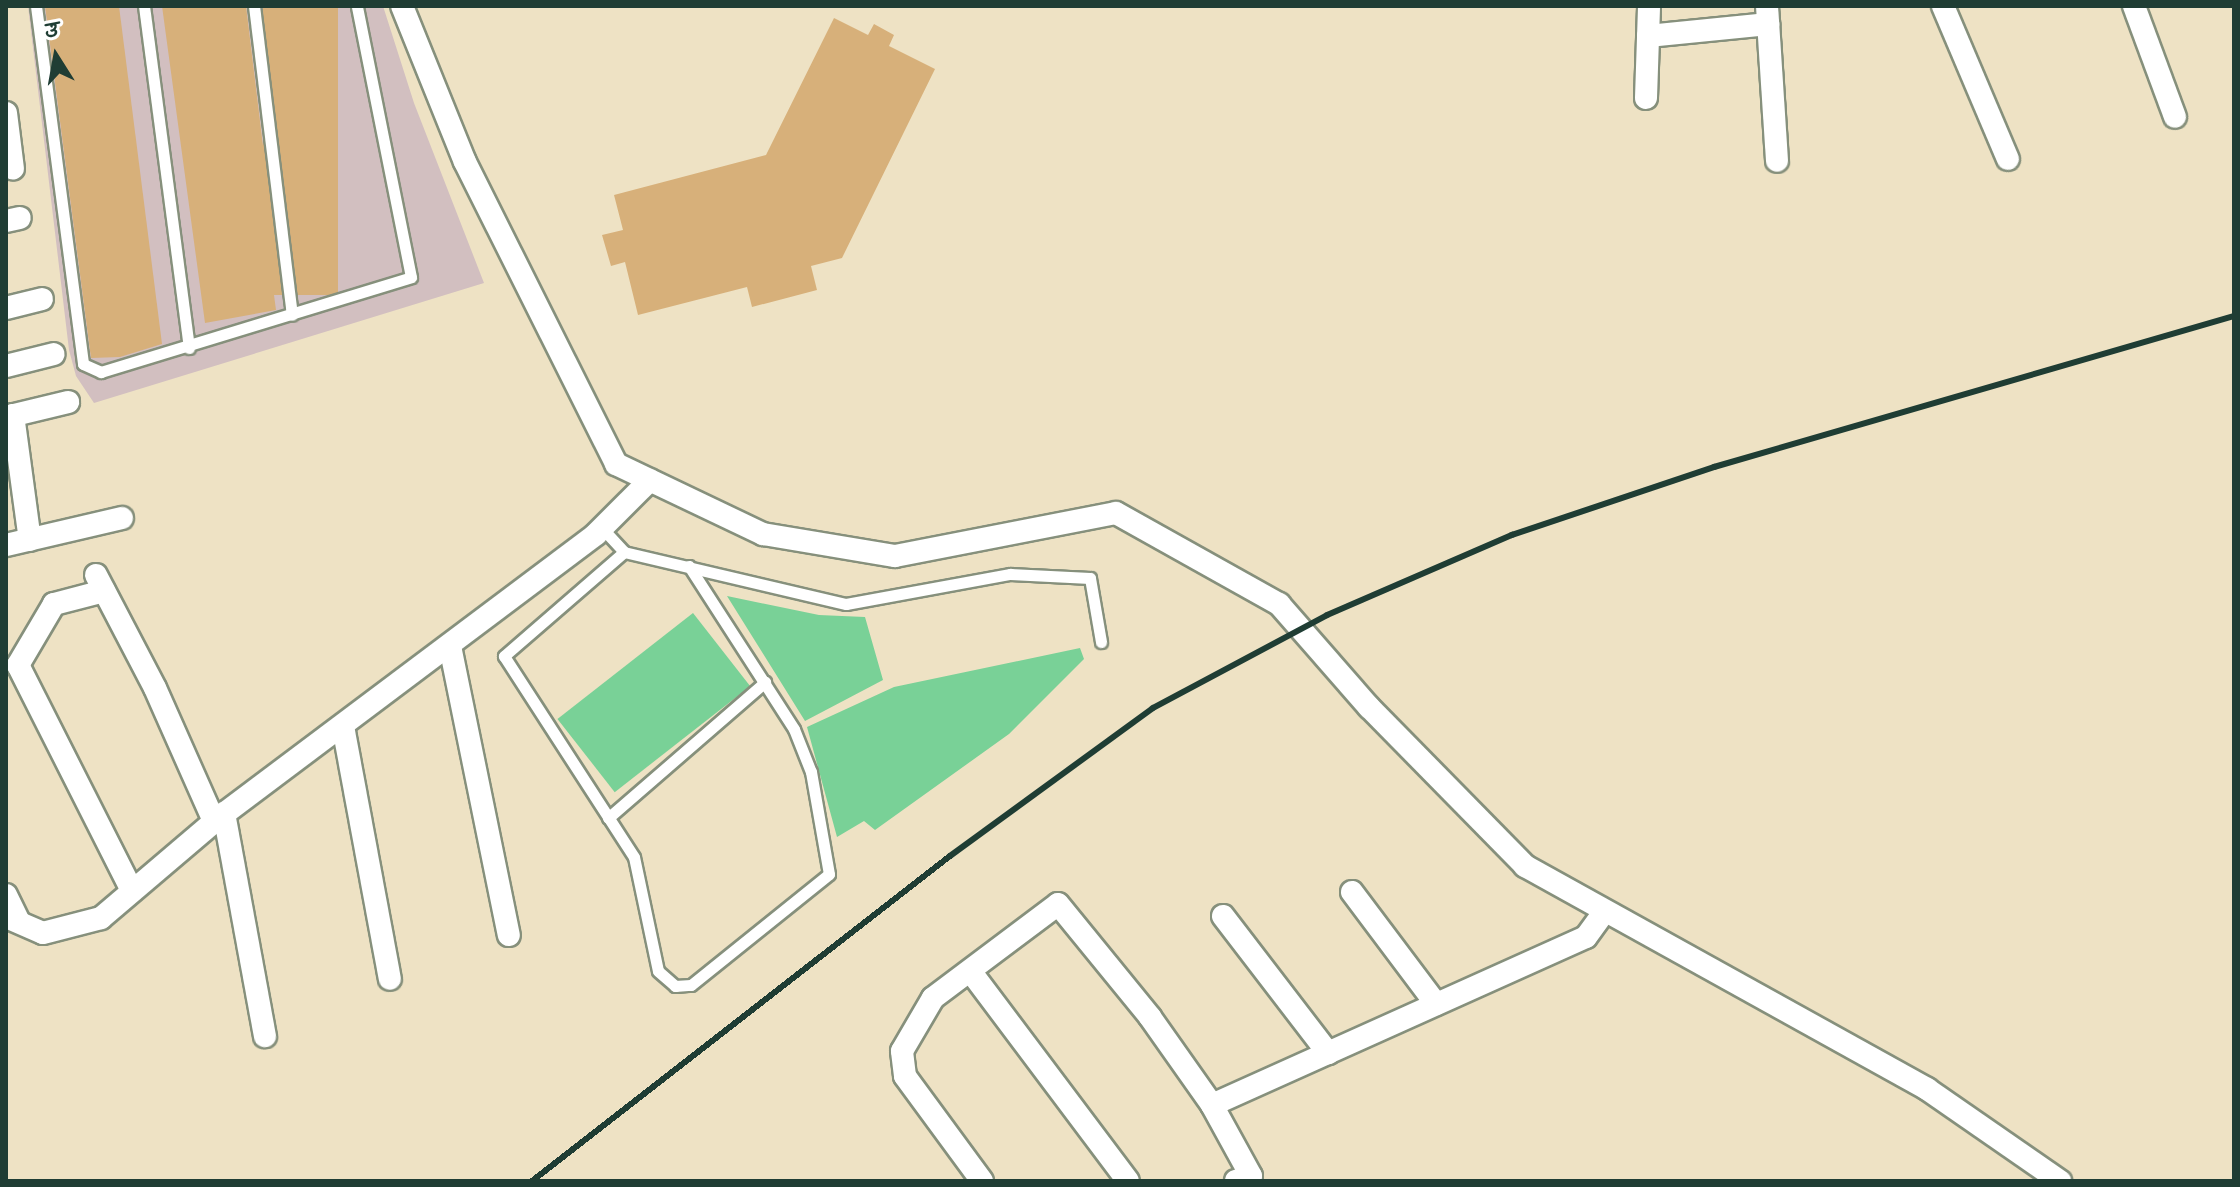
<!DOCTYPE html>
<meta charset="utf-8">
<style>
body{margin:0}
#map{position:relative;width:2240px;height:1187px;overflow:hidden;background:#eee2c4;font-family:Kalam,"Playpen Sans Deva",sans-serif}
div>[style]{position:absolute}
.industrial>*{inset:0;background:#d2bfc0}
.green>*{inset:0;background:#79d197;transform-origin:0 0}
.building>*{inset:0;background:#d7b07a;transform-origin:0 0}
.roads{filter:drop-shadow(2px 0 #86907c) drop-shadow(-2px 0 #86907c) drop-shadow(0 2px #86907c) drop-shadow(0 -2px #86907c)}
.lane>*{height:11px;margin:-5.5px;padding:0 5.5px;transform-origin:5.5px;border-radius:5.5px;background:#fff}
.street>*{height:22px;margin:-11px;padding:0 11px;transform-origin:11px;border-radius:11px;background:#fff}
.rail>*{height:6px;margin:-3px;padding:0 3px;transform-origin:3px;border-radius:3px;background:#1f3d34}
span{translate:-50% -50%;white-space:nowrap;text-align:center;line-height:1.15;-webkit-text-stroke:7px #fff;paint-order:stroke}
.frame{position:absolute;inset:0;border:8px solid #1f3d34;pointer-events:none}
.north{position:absolute;left:16px;top:16px;width:80px;height:80px;-webkit-text-stroke:6px #fff;paint-order:stroke;rotate:349deg;font-size:22px;font-weight:700;line-height:32px;text-align:center;color:#1f3d34}
.north::after{content:'';display:block;margin:auto;width:28px;height:36px;background:#1f3d34;clip-path:polygon(50% 0,100% 100%,50% 72%,0 100%)}
</style>
<div id="map">
<div class="industrial">
<div style="clip-path:polygon(28px 6px,383px 6px,414px 103px,484px 283px,94px 403px,76px 376px,69px 350px)"></div>
</div>
<div class="green">
<div style="clip-path:polygon(727px 596px,819px 615px,865px 617px,883px 680px,805px 721px)"></div>
<div style="left:693px;top:613px;width:93px;height:172px;rotate:52deg"></div>
<div style="clip-path:polygon(1080px 648px,1084px 659px,1009px 734px,875px 830px,864px 821px,837px 837px,807px 727px,894px 687px)"></div>
</div>
<div class="building">
<div style="clip-path:polygon(45px 6px,119px 6px,162px 344px,120px 357px,91px 358px)"></div>
<div style="clip-path:polygon(162px 6px,246px 6px,281px 294px,274px 295px,276px 310px,205px 323px)"></div>
<div style="left:263px;top:6px;width:75px;height:289px"></div>
<div style="clip-path:polygon(834px 18px,868px 35px,874px 24px,894px 35px,889px 46px,935px 69px,842px 258px,811px 266px,817px 290px,752px 307px,747px 287px,638px 315px,625px 262px,611px 266px,602px 235px,623px 230px,614px 195px,766px 155px)"></div>
</div>
<div class="roads">
<div class="lane">
<div style="left:36px;top:6px;width:361px;rotate:82.5deg"></div>
<div style="left:83px;top:364px;width:20px;rotate:24deg"></div>
<div style="left:101px;top:372px;width:324px;rotate:-17deg"></div>
<div style="left:411px;top:277px;width:276px;rotate:-101.3deg"></div>
<div style="left:144px;top:6px;width:345px;rotate:82.5deg"></div>
<div style="left:254px;top:6px;width:311px;rotate:83deg"></div>
<div style="left:602px;top:528px;width:33px;rotate:47deg"></div>
<div style="left:624px;top:552px;width:228px;rotate:13.2deg"></div>
<div style="left:846px;top:604px;width:167px;rotate:-10.4deg"></div>
<div style="left:1010px;top:574px;width:80px;rotate:2.9deg"></div>
<div style="left:1090px;top:578px;width:65px;rotate:80.2deg"></div>
<div style="left:624px;top:552px;width:159px;rotate:139.1deg"></div>
<div style="left:504px;top:656px;width:239px;rotate:57.1deg"></div>
<div style="left:634px;top:857px;width:116px;rotate:78.1deg"></div>
<div style="left:658px;top:971px;width:23px;rotate:41deg"></div>
<div style="left:675px;top:986px;width:16px;rotate:-4deg"></div>
<div style="left:691px;top:985px;width:177px;rotate:-38.8deg"></div>
<div style="left:829px;top:874px;width:104px;rotate:-100deg"></div>
<div style="left:811px;top:772px;width:46px;rotate:-111.6deg"></div>
<div style="left:794px;top:729px;width:194px;rotate:-122.8deg"></div>
<div style="left:608px;top:818px;width:208px;rotate:-40.9deg"></div>
</div>
<div class="street">
<div style="left:402px;top:6px;width:168px;rotate:68deg"></div>
<div style="left:465px;top:162px;width:338px;rotate:63.4deg"></div>
<div style="left:616px;top:464px;width:163px;rotate:25.5deg"></div>
<div style="left:763px;top:534px;width:134px;rotate:9.5deg"></div>
<div style="left:895px;top:556px;width:225px;rotate:-11deg"></div>
<div style="left:1116px;top:513px;width:187px;rotate:29.2deg"></div>
<div style="left:1279px;top:604px;width:137px;rotate:48.9deg"></div>
<div style="left:1369px;top:707px;width:223px;rotate:45.5deg"></div>
<div style="left:1525px;top:866px;width:460px;rotate:29deg"></div>
<div style="left:1927px;top:1089px;width:162px;rotate:34.7deg"></div>
<div style="left:1767px;top:6px;width:155px;rotate:86.3deg"></div>
<div style="left:1943px;top:6px;width:166px;rotate:67deg"></div>
<div style="left:2134px;top:6px;width:118px;rotate:69.7deg"></div>
<div style="left:1648px;top:36px;width:121px;rotate:-5.7deg"></div>
<div style="left:1646px;top:98px;width:92px;rotate:-88.1deg"></div>
<div style="left:6px;top:113px;width:56px;rotate:82.9deg"></div>
<div style="left:6px;top:221px;width:14px;rotate:-12deg"></div>
<div style="left:6px;top:308px;width:37px;rotate:-14deg"></div>
<div style="left:6px;top:366px;width:49px;rotate:-14deg"></div>
<div style="left:13px;top:415px;width:126px;rotate:82.3deg"></div>
<div style="left:6px;top:417px;width:64px;rotate:-13.6deg"></div>
<div style="left:6px;top:545px;width:119px;rotate:-13.1deg"></div>
<div style="left:96px;top:575px;width:127px;rotate:62.4deg"></div>
<div style="left:155px;top:688px;width:145px;rotate:66.1deg"></div>
<div style="left:104px;top:591px;width:52px;rotate:165.4deg"></div>
<div style="left:54px;top:604px;width:71px;rotate:120.5deg"></div>
<div style="left:18px;top:665px;width:253px;rotate:63.2deg"></div>
<div style="left:450px;top:646px;width:295px;rotate:78.5deg"></div>
<div style="left:343px;top:726px;width:257px;rotate:79.5deg"></div>
<div style="left:224px;top:813px;width:227px;rotate:79.6deg"></div>
<div style="left:1352px;top:892px;width:140px;rotate:53.1deg"></div>
<div style="left:6px;top:895px;width:30px;rotate:64deg"></div>
<div style="left:1223px;top:916px;width:173px;rotate:52.5deg"></div>
<div style="left:6px;top:917px;width:40px;rotate:23.4deg"></div>
<div style="left:43px;top:933px;width:60px;rotate:-14.5deg"></div>
<div style="left:101px;top:918px;width:157px;rotate:-40.4deg"></div>
<div style="left:221px;top:816px;width:469px;rotate:-36.9deg"></div>
<div style="left:596px;top:534px;width:76px;rotate:-45deg"></div>
<div style="left:971px;top:972px;width:261px;rotate:53.1deg"></div>
<div style="left:1212px;top:1105px;width:410px;rotate:-24.2deg"></div>
<div style="left:1586px;top:937px;width:32px;rotate:-54deg"></div>
<div style="left:982px;top:1181px;width:130px;rotate:-126.3deg"></div>
<div style="left:905px;top:1076px;width:25px;rotate:-97deg"></div>
<div style="left:902px;top:1051px;width:61px;rotate:-59.7deg"></div>
<div style="left:933px;top:998px;width:156px;rotate:-36.9deg"></div>
<div style="left:1058px;top:904px;width:146px;rotate:50.8deg"></div>
<div style="left:1150px;top:1017px;width:108px;rotate:54.8deg"></div>
<div style="left:1212px;top:1105px;width:81px;rotate:61.2deg"></div>
<div style="left:1251px;top:1176px;width:16px;rotate:162deg"></div>
</div>
</div>
<div class="rail">
<div style="left:532px;top:1181px;width:529px;rotate:-37.87deg"></div>
<div style="left:950px;top:856px;width:251px;rotate:-36.1deg"></div>
<div style="left:1153px;top:708px;width:197px;rotate:-28.1deg"></div>
<div style="left:1327px;top:615px;width:202px;rotate:-23.4deg"></div>
<div style="left:1512px;top:535px;width:213px;rotate:-18.6deg"></div>
<div style="left:1714px;top:467px;width:541px;rotate:-16.19deg"></div>
</div>
<div class="frame"></div>
<div class="north">उ</div>
</div>
